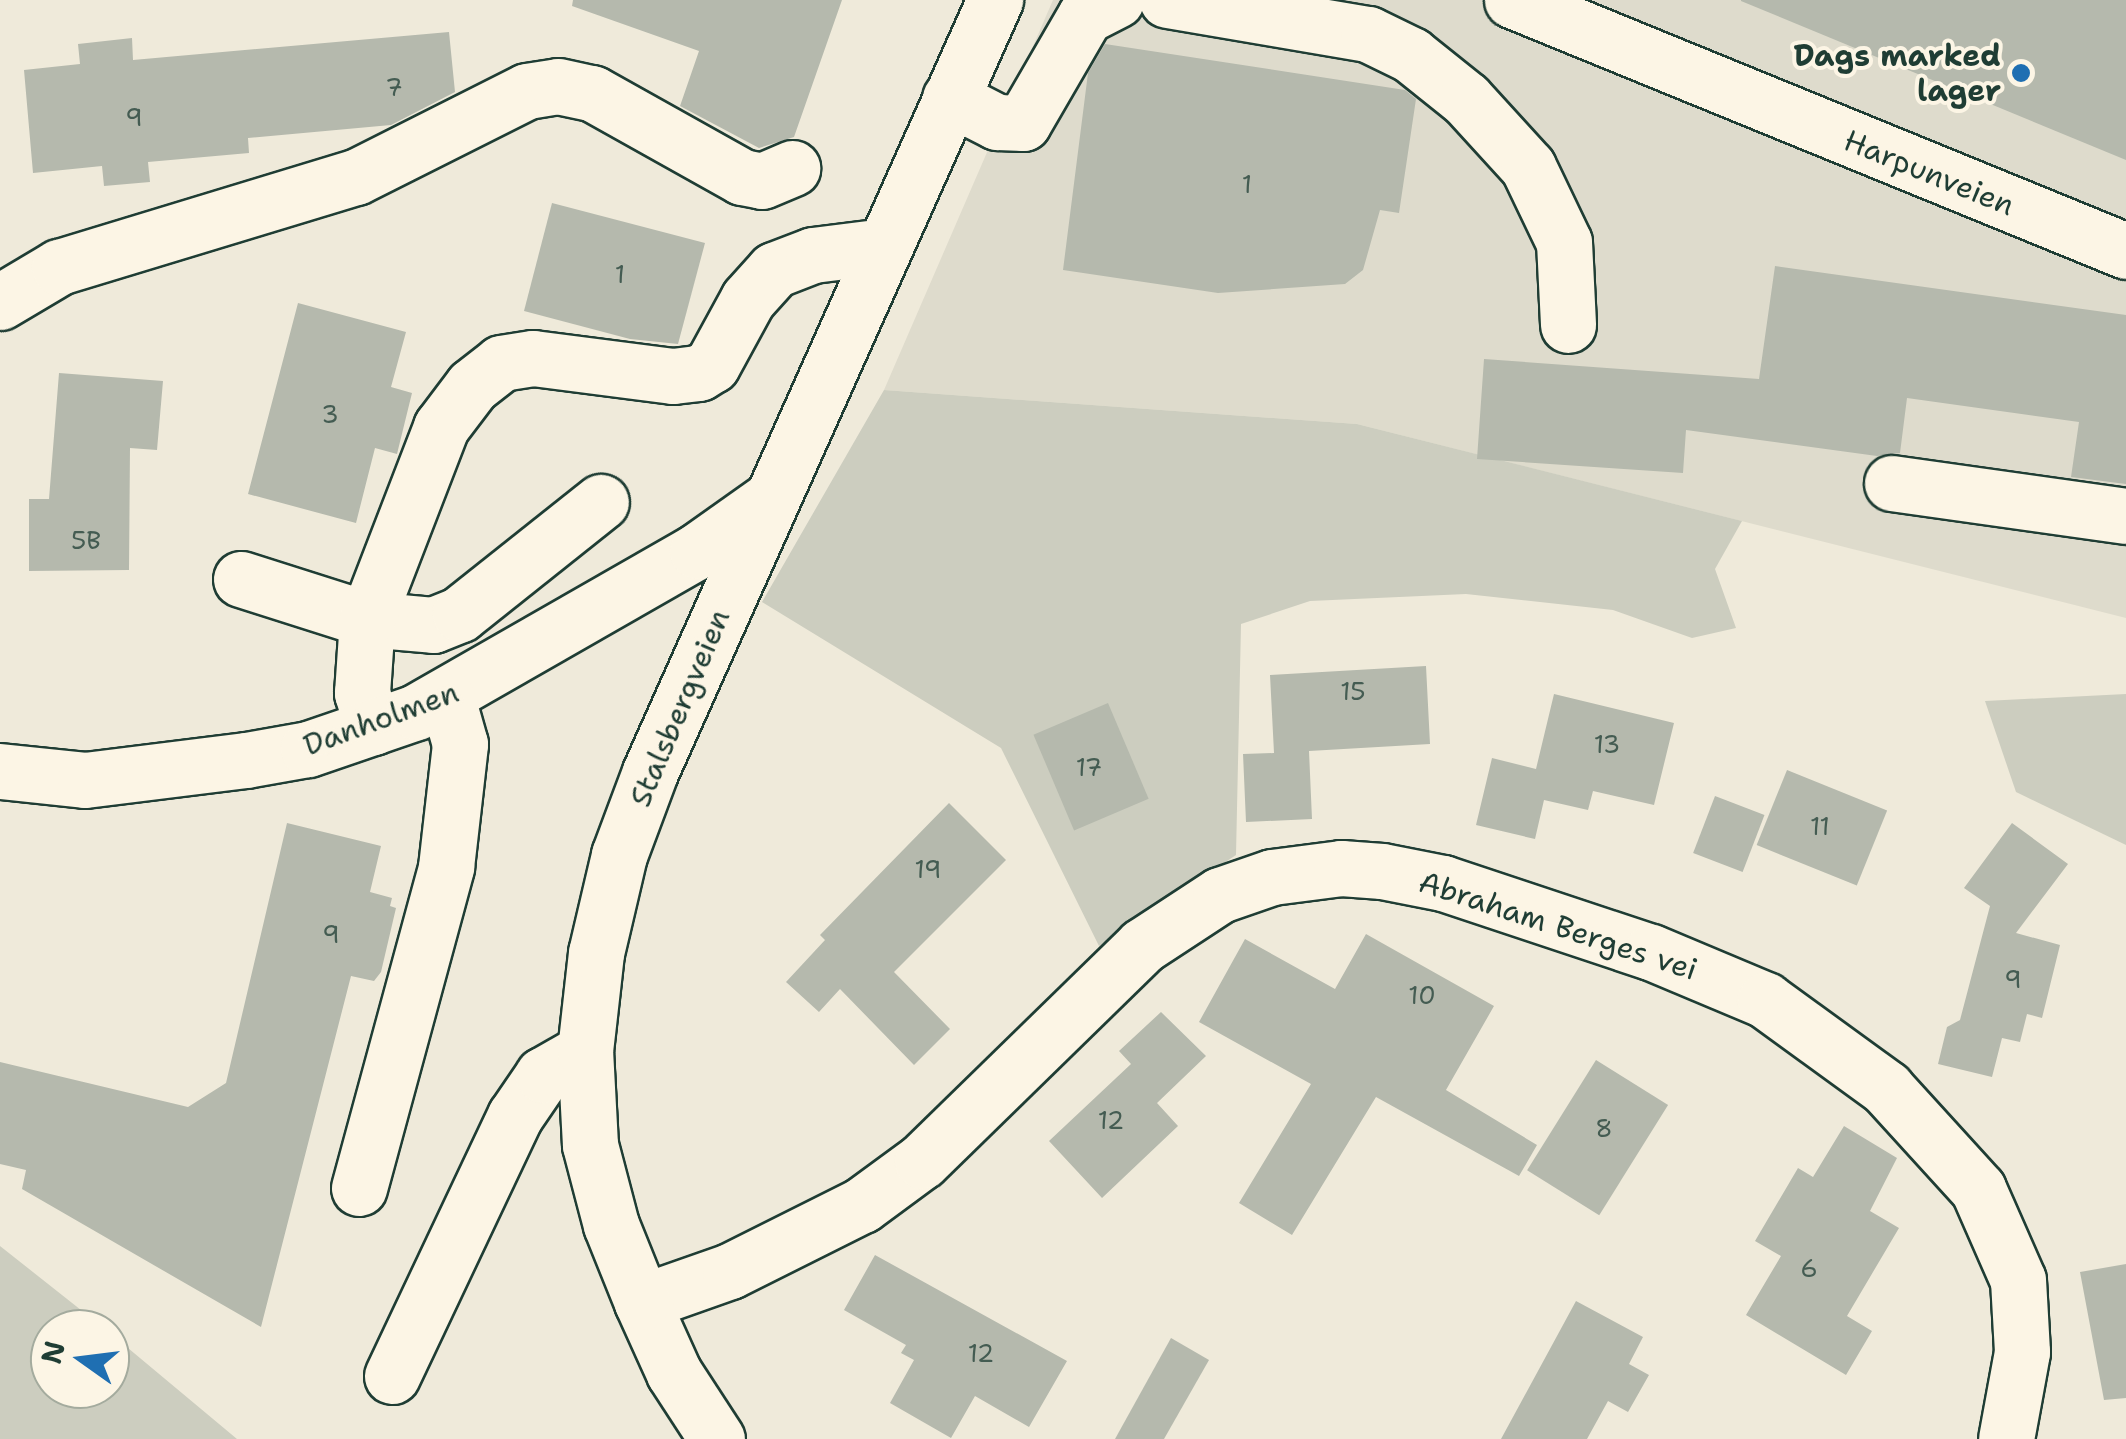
<!DOCTYPE html>
<style>
body{margin:0}
#map{position:relative;width:2126px;height:1439px;overflow:hidden;background:#efeada;font-family:"Shantell Sans",sans-serif}
div>[style]{position:absolute}
.built>*{inset:0;background:#dedbcc}
.green>*{inset:0;background:#cccdbf}
.building>*{inset:0;background:#b5b9ad;transform-origin:0 0}
.roads{filter:drop-shadow(2px 0 #1f3d34) drop-shadow(-2px 0 #1f3d34) drop-shadow(0 2px #1f3d34) drop-shadow(0 -2px #1f3d34)}
.minor>*{height:55px;margin:-27.5px;padding:0 27.5px;transform-origin:27.5px;border-radius:27.5px;background:#fcf5e5}
.dots>*{width:28px;height:28px;translate:-50% -50%;box-sizing:border-box;border:5px solid #fcf5e5;border-radius:50%}
span{translate:-50% -50%;white-space:nowrap;text-align:center;line-height:1.15;-webkit-text-stroke:8px #fcf5e5;paint-order:stroke}
.number-label{font-size:25px;color:#445c52}
.number-label span{-webkit-text-stroke-width:0}
.poi-label{font-size:30px;color:#1f3d34;font-weight:700}
.right{translate:-100% -50%;text-align:right}
.street-label{font-size:30px;color:#1f3d34}
.north{position:absolute;left:30px;top:1309px;width:100px;height:100px;box-sizing:border-box;background:#fcf5e5;border:2px solid #a4ab9e;border-radius:50%;rotate:284deg;font-size:28px;font-weight:700;line-height:40px;text-align:center;color:#1f3d34}
.north::after{content:'';display:block;margin:auto;width:35px;height:45px;background:#1f6fb2;clip-path:polygon(50% 0,100% 100%,50% 72%,0 100%)}
</style>
<div id="map">
<div class="built">
<div style="clip-path:polygon(1053px 0,2126px 0,2126px 618px,1357px 424px,884px 390px)"></div>
</div>
<div class="green">
<div style="clip-path:polygon(884px 390px,1357px 424px,1742px 521px,1715px 569px,1736px 628px,1692px 638px,1613px 610px,1466px 594px,1310px 601px,1241px 624px,1236px 855px,1099px 946px,1001px 748px,762px 602px)"></div>
<div style="clip-path:polygon(2126px 694px,2126px 845px,2016px 792px,1985px 701px)"></div>
<div style="clip-path:polygon(0 1246px,105px 1329px,50px 1329px,50px 1389px,110px 1389px,110px 1333px,237px 1439px,0 1439px)"></div>
</div>
<div class="building">
<div style="clip-path:polygon(573px 0,842px 0,794px 137px,759px 148px,680px 106px,699px 51px,572px 6px)"></div>
<div style="clip-path:polygon(1741px 0,2126px 0,2126px 160px,1741px 1px)"></div>
<div style="clip-path:polygon(449px 32px,455px 92px,391px 125px,248px 138px,249px 153px,148px 162px,150px 182px,104px 186px,102px 166px,33px 173px,24px 70px,80px 64px,78px 44px,132px 38px,133px 60px)"></div>
<div style="clip-path:polygon(1105px 44px,1405px 90px,1416px 99px,1399px 213px,1380px 210px,1363px 270px,1345px 284px,1218px 293px,1063px 270px,1088px 73px)"></div>
<div style="clip-path:polygon(552px 203px,705px 243px,678px 344px,630px 339px,524px 311px)"></div>
<div style="clip-path:polygon(1775px 266px,2126px 315px,2126px 484px,2071px 477px,2079px 422px,1907px 398px,1900px 453px,1877px 456px,1686px 430px,1683px 473px,1477px 459px,1484px 359px,1759px 379px)"></div>
<div style="clip-path:polygon(298px 303px,406px 332px,391px 387px,412px 393px,397px 454px,375px 448px,356px 523px,248px 494px)"></div>
<div style="clip-path:polygon(59px 373px,163px 381px,157px 450px,130px 448px,129px 570px,29px 571px,29px 499px,49px 499px)"></div>
<div style="clip-path:polygon(1426px 666px,1430px 744px,1309px 751px,1312px 819px,1246px 822px,1243px 754px,1274px 753px,1270px 675px)"></div>
<div style="clip-path:polygon(1554px 694px,1674px 723px,1654px 805px,1593px 791px,1588px 810px,1544px 800px,1535px 839px,1476px 825px,1492px 758px,1536px 769px)"></div>
<div style="left:1108px;top:703px;width:104px;height:81px;rotate:67deg"></div>
<div style="left:1787px;top:770px;width:108px;height:81px;rotate:22deg"></div>
<div style="left:1715px;top:796px;width:53px;height:61px;rotate:21deg"></div>
<div style="clip-path:polygon(949px 803px,1006px 860px,894px 972px,950px 1029px,914px 1065px,840px 989px,819px 1012px,786px 982px,825px 940px,820px 935px)"></div>
<div style="clip-path:polygon(287px 823px,381px 846px,370px 892px,392px 898px,390px 906px,396px 908px,381px 972px,374px 981px,351px 976px,261px 1327px,22px 1189px,26px 1170px,0 1164px,0 1062px,188px 1107px,226px 1083px)"></div>
<div style="clip-path:polygon(2012px 823px,2068px 864px,2016px 933px,2060px 945px,2042px 1018px,2027px 1014px,2020px 1042px,2002px 1038px,1992px 1077px,1938px 1064px,1947px 1027px,1960px 1020px,1990px 906px,1964px 888px)"></div>
<div style="clip-path:polygon(1366px 934px,1494px 1006px,1446px 1090px,1537px 1145px,1519px 1176px,1376px 1097px,1292px 1235px,1239px 1203px,1311px 1084px,1199px 1022px,1245px 939px,1335px 989px)"></div>
<div style="clip-path:polygon(1161px 1012px,1206px 1056px,1157px 1103px,1178px 1126px,1102px 1198px,1049px 1141px,1131px 1064px,1119px 1051px)"></div>
<div style="left:1596px;top:1060px;width:85px;height:130px;rotate:32deg"></div>
<div style="clip-path:polygon(1844px 1126px,1897px 1158px,1870px 1211px,1899px 1228px,1847px 1316px,1872px 1331px,1846px 1375px,1746px 1315px,1781px 1256px,1755px 1241px,1798px 1168px,1813px 1177px)"></div>
<div style="clip-path:polygon(875px 1255px,1067px 1361px,1029px 1427px,975px 1396px,951px 1438px,890px 1403px,914px 1360px,901px 1353px,906px 1345px,844px 1310px)"></div>
<div style="clip-path:polygon(2126px 1264px,2126px 1398px,2104px 1400px,2080px 1272px)"></div>
<div style="clip-path:polygon(1576px 1301px,1643px 1337px,1629px 1364px,1649px 1375px,1628px 1412px,1608px 1401px,1587px 1439px,1501px 1439px)"></div>
<div style="clip-path:polygon(1171px 1338px,1209px 1360px,1164px 1439px,1115px 1439px)"></div>
</div>
<div class="roads">
<div class="minor">
<div style="left:1167px;top:0;width:204px;rotate:9.6deg"></div>
<div style="left:1368px;top:34px;width:48px;rotate:26deg"></div>
<div style="left:1411px;top:55px;width:70px;rotate:38.7deg"></div>
<div style="left:1466px;top:99px;width:92px;rotate:47.6deg"></div>
<div style="left:1528px;top:167px;width:83px;rotate:64.4deg"></div>
<div style="left:1564px;top:242px;width:83px;rotate:87.2deg"></div>
<div style="left:1512px;top:0;width:663px;rotate:22.23deg"></div>
<div style="left:950px;top:98px;width:53px;rotate:27.1deg"></div>
<div style="left:997px;top:122px;width:26px;rotate:2deg"></div>
<div style="left:1023px;top:123px;width:124px;rotate:-59.9deg"></div>
<div style="left:1085px;top:16px;width:35px;rotate:-27deg"></div>
<div style="left:0;top:302px;width:69px;rotate:-30.7deg"></div>
<div style="left:59px;top:267px;width:310px;rotate:-16.9deg"></div>
<div style="left:356px;top:177px;width:191px;rotate:-26.7deg"></div>
<div style="left:527px;top:91px;width:31px;rotate:-9deg"></div>
<div style="left:558px;top:86px;width:35px;rotate:12deg"></div>
<div style="left:592px;top:93px;width:172px;rotate:29.2deg"></div>
<div style="left:742px;top:177px;width:20px;rotate:11deg"></div>
<div style="left:762px;top:181px;width:33px;rotate:-23deg"></div>
<div style="left:1892px;top:483px;width:236px;rotate:8deg"></div>
<div style="left:241px;top:579px;width:132px;rotate:17.6deg"></div>
<div style="left:367px;top:619px;width:66px;rotate:5.2deg"></div>
<div style="left:433px;top:625px;width:29px;rotate:-22deg"></div>
<div style="left:460px;top:614px;width:180px;rotate:-38.5deg"></div>
<div style="left:373px;top:727px;width:36px;rotate:-108deg"></div>
<div style="left:362px;top:693px;width:74px;rotate:-86.1deg"></div>
<div style="left:367px;top:619px;width:206px;rotate:-68.9deg"></div>
<div style="left:441px;top:427px;width:51px;rotate:-52.9deg"></div>
<div style="left:472px;top:386px;width:37px;rotate:-38deg"></div>
<div style="left:501px;top:363px;width:32px;rotate:-9deg"></div>
<div style="left:533px;top:358px;width:141px;rotate:7.3deg"></div>
<div style="left:673px;top:376px;width:26px;rotate:-7deg"></div>
<div style="left:699px;top:373px;width:15px;rotate:-32deg"></div>
<div style="left:712px;top:365px;width:75px;rotate:-61.4deg"></div>
<div style="left:748px;top:299px;width:39px;rotate:-48deg"></div>
<div style="left:774px;top:270px;width:42px;rotate:-21deg"></div>
<div style="left:813px;top:255px;width:72px;rotate:-7.2deg"></div>
<div style="left:0;top:771px;width:85px;rotate:6deg"></div>
<div style="left:85px;top:780px;width:162px;rotate:-7.1deg"></div>
<div style="left:246px;top:760px;width:63px;rotate:-10.1deg"></div>
<div style="left:308px;top:749px;width:114px;rotate:-18.9deg"></div>
<div style="left:416px;top:712px;width:324px;rotate:-29.8deg"></div>
<div style="left:697px;top:551px;width:88px;rotate:-35.3deg"></div>
<div style="left:359px;top:1188px;width:333px;rotate:-74.8deg"></div>
<div style="left:446px;top:867px;width:124px;rotate:-83.5deg"></div>
<div style="left:460px;top:744px;width:48px;rotate:-105.8deg"></div>
<div style="left:642px;top:1302px;width:93px;rotate:-19.4deg"></div>
<div style="left:730px;top:1271px;width:148px;rotate:-26.6deg"></div>
<div style="left:862px;top:1205px;width:74px;rotate:-36.3deg"></div>
<div style="left:922px;top:1161px;width:308px;rotate:-44.3deg"></div>
<div style="left:1142px;top:946px;width:93px;rotate:-33.2deg"></div>
<div style="left:1220px;top:895px;width:55px;rotate:-19.1deg"></div>
<div style="left:1272px;top:877px;width:70px;rotate:-7.4deg"></div>
<div style="left:1341px;top:868px;width:41px;rotate:4.2deg"></div>
<div style="left:1382px;top:871px;width:62px;rotate:11.1deg"></div>
<div style="left:1443px;top:883px;width:219px;rotate:18.4deg"></div>
<div style="left:1651px;top:952px;width:124px;rotate:22.8deg"></div>
<div style="left:1765px;top:1000px;width:150px;rotate:36deg"></div>
<div style="left:1886px;top:1088px;width:137px;rotate:47.7deg"></div>
<div style="left:1978px;top:1189px;width:99px;rotate:66.3deg"></div>
<div style="left:2018px;top:1280px;width:72px;rotate:86.8deg"></div>
<div style="left:2022px;top:1352px;width:88px;rotate:100.4deg"></div>
<div style="left:392px;top:1376px;width:288px;rotate:-64.7deg"></div>
<div style="left:515px;top:1116px;width:50px;rotate:-55.7deg"></div>
<div style="left:543px;top:1075px;width:48px;rotate:-29.7deg"></div>
<div style="left:717px;top:1439px;width:79px;rotate:-123.1deg"></div>
<div style="left:674px;top:1373px;width:78px;rotate:-114.3deg"></div>
<div style="left:642px;top:1302px;width:83px;rotate:-111.9deg"></div>
<div style="left:611px;top:1225px;width:83px;rotate:-104.7deg"></div>
<div style="left:590px;top:1145px;width:94px;rotate:-93deg"></div>
<div style="left:585px;top:1051px;width:99px;rotate:-83.6deg"></div>
<div style="left:596px;top:953px;width:101px;rotate:-76.8deg"></div>
<div style="left:619px;top:855px;width:89px;rotate:-69.5deg"></div>
<div style="left:650px;top:772px;width:846px;rotate:-65.92deg"></div>
</div>
</div>
<div class="dots">
<div style="left:2021px;top:73px;background:#1f6fb2"></div>
</div>
<div class="number-label">
<span style="left:394px;top:87px">7</span>
<span style="left:134px;top:117px">9</span>
<span style="left:1247px;top:184px">1</span>
<span style="left:620px;top:274px">1</span>
<span style="left:330px;top:414px">3</span>
<span style="left:86px;top:540px">5B</span>
<span style="left:1353px;top:691px">15</span>
<span style="left:1607px;top:744px">13</span>
<span style="left:1089px;top:767px">17</span>
<span style="left:1820px;top:826px">11</span>
<span style="left:928px;top:869px">19</span>
<span style="left:331px;top:934px">9</span>
<span style="left:2013px;top:979px">9</span>
<span style="left:1422px;top:995px">10</span>
<span style="left:1111px;top:1120px">12</span>
<span style="left:1604px;top:1128px">8</span>
<span style="left:1809px;top:1268px">6</span>
<span style="left:981px;top:1353px">12</span>
</div>
<div class="poi-label">
<span class="right" style="left:2001px;top:73px">Dags marked<br>lager</span>
</div>
<div class="street-label">
<span style="left:1929px;top:173px;rotate:22deg">Harpunveien</span>
<span style="left:680px;top:708px;rotate:-67deg">Stalsbergveien</span>
<span style="left:381px;top:719px;rotate:-20deg">Danholmen</span>
<span style="left:1558px;top:926px;rotate:18deg">Abraham Berges vei</span>
</div>
<div class="north">N</div>
</div>
